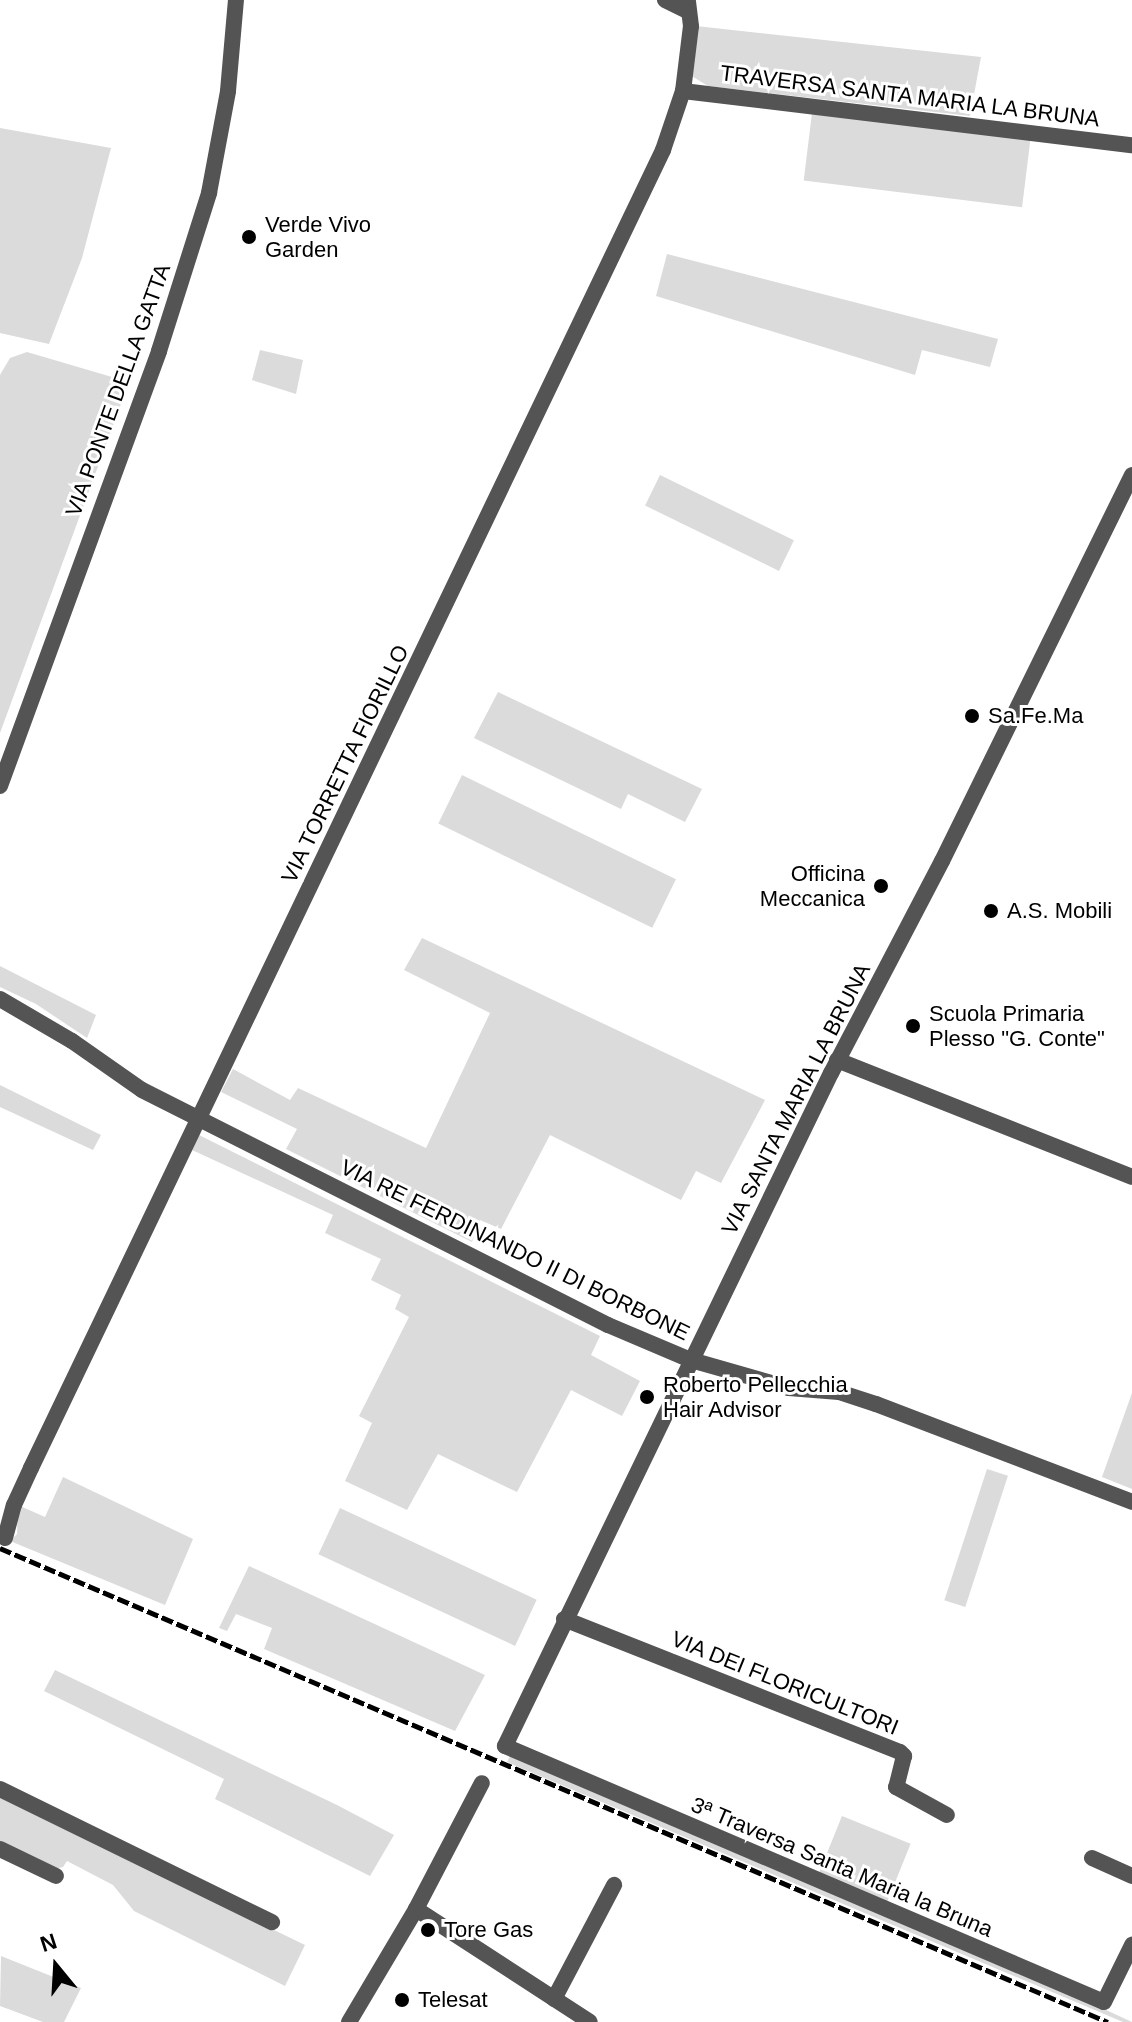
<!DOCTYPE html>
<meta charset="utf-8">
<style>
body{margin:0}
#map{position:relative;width:1132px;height:2022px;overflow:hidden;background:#fff;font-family:Helvetica,sans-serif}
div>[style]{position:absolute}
.green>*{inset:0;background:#dbdbdb;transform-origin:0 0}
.minor>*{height:16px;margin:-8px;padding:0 8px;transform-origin:8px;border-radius:8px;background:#545454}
.rail>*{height:5px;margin-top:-2.5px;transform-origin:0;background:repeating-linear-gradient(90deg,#000 0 12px,transparent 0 16px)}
.dots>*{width:22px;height:22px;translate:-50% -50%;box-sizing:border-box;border:4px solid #fff;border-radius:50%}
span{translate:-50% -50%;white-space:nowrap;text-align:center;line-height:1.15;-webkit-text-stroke:6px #fff;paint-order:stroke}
.street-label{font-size:22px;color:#000}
.poi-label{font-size:22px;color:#000}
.left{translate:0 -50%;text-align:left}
.right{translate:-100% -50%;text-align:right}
.north{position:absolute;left:16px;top:1926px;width:80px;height:80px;-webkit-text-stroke:6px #fff;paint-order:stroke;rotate:342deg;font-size:22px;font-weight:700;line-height:32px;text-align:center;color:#000}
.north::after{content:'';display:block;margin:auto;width:28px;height:36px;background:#000;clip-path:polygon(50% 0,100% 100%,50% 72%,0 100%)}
</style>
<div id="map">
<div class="green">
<div style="clip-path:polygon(696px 26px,981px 57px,970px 116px,708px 86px,690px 75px)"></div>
<div style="left:812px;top:113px;width:220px;height:68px;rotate:7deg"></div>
<div style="clip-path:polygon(0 128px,111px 148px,82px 258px,49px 344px,0 333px)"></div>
<div style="clip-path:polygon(667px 254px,998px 339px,990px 367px,922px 350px,915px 375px,656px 296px)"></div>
<div style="clip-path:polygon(260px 350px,303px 360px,296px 394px,252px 380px)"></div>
<div style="clip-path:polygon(27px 352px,129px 382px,0 733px,0 375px,10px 358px)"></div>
<div style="left:660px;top:475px;width:149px;height:34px;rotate:26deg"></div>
<div style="clip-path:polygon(498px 692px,702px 789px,685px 822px,628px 794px,621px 809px,474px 738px)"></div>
<div style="left:462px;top:775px;width:238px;height:54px;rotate:26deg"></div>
<div style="clip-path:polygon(422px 938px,765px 1100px,721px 1183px,696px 1171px,681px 1200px,550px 1135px,501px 1229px,480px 1220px,472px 1242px,286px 1149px,297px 1129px,221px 1092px,233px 1069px,290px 1100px,298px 1088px,426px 1148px,490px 1013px,404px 970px)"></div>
<div style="clip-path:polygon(0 966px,96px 1015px,87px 1038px,36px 1004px,0 987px)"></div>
<div style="clip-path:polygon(0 1085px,101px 1135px,93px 1150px,0 1107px)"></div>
<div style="clip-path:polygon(199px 1135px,600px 1336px,591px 1355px,640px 1381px,622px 1416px,571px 1390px,517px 1492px,438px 1454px,407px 1510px,345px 1481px,372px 1423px,359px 1416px,409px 1317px,395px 1309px,401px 1295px,371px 1280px,381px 1259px,325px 1233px,333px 1215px,192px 1150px)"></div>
<div style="clip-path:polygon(1132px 1393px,1132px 1489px,1102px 1477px)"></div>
<div style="left:987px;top:1469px;width:22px;height:138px;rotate:18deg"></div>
<div style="clip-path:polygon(63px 1477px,193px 1539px,165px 1605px,10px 1541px,17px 1534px,18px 1505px,45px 1517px)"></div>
<div style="left:340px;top:1508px;width:217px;height:51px;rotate:25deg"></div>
<div style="clip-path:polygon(249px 1566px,485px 1675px,455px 1731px,264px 1649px,272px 1628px,236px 1614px,227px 1631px,219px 1628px)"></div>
<div style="clip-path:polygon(55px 1670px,337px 1805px,394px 1835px,370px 1876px,215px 1799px,224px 1779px,44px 1691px)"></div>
<div style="clip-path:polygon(511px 1754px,1009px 1965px,1132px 2022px,1123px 2022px,507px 1762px)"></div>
<div style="clip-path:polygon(0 1797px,305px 1945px,285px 1986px,134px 1911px,113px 1885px,67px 1861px,63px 1867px,54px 1869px,0 1842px)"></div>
<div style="left:842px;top:1816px;width:74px;height:63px;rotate:22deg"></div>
<div style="clip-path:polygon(1px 1956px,81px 1988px,64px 2022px,43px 2022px,0 2006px)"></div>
</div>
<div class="minor">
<div style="left:665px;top:0;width:25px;rotate:26deg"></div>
<div style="left:683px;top:91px;width:452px;rotate:6.9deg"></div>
<div style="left:1132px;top:475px;width:430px;rotate:116.2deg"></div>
<div style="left:942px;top:861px;width:239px;rotate:117.6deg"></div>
<div style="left:831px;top:1073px;width:748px;rotate:115.85deg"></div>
<div style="left:505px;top:1746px;width:651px;rotate:23.14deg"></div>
<div style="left:1104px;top:2002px;width:64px;rotate:-63.8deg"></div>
<div style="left:0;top:786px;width:463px;rotate:-69.9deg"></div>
<div style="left:159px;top:351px;width:166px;rotate:-72.4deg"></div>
<div style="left:209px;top:193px;width:104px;rotate:-79.4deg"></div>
<div style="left:228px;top:91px;width:91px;rotate:-85deg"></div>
<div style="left:0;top:999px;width:83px;rotate:30.3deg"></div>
<div style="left:72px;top:1041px;width:85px;rotate:35deg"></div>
<div style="left:142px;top:1090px;width:522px;rotate:26.76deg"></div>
<div style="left:608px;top:1325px;width:90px;rotate:22.9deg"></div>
<div style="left:691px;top:1360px;width:102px;rotate:15.9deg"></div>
<div style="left:789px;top:1388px;width:50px;rotate:4.6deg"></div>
<div style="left:839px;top:1392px;width:39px;rotate:18deg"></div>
<div style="left:876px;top:1404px;width:274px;rotate:20.9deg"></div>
<div style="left:837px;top:1060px;width:317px;rotate:21.6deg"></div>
<div style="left:5px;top:1538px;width:34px;rotate:-75deg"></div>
<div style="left:14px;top:1505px;width:41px;rotate:-65.3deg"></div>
<div style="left:31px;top:1468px;width:1462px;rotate:-64.38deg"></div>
<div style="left:663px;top:150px;width:62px;rotate:-71.3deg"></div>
<div style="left:683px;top:91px;width:65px;rotate:-83deg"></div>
<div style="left:691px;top:26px;width:26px;rotate:-97deg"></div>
<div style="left:564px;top:1619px;width:361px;rotate:21.6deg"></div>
<div style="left:900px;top:1752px;width:6px;rotate:45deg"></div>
<div style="left:904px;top:1756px;width:32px;rotate:104deg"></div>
<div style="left:896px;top:1787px;width:58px;rotate:28.8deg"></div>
<div style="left:0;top:1789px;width:303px;rotate:26.1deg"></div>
<div style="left:0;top:1849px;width:62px;rotate:25.7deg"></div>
<div style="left:1092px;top:1858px;width:44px;rotate:24.2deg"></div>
<div style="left:416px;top:1909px;width:207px;rotate:33deg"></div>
<div style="left:554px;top:1999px;width:129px;rotate:-62.2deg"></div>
<div style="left:349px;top:2022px;width:131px;rotate:-59.3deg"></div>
<div style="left:416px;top:1909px;width:142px;rotate:-62.4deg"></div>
</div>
<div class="rail">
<div style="left:0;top:1548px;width:1205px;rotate:23.16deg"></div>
</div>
<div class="dots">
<div style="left:249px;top:237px;background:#000"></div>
<div style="left:972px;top:716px;background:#000"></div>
<div style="left:881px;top:886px;background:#000"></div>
<div style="left:991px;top:911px;background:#000"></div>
<div style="left:913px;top:1026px;background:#000"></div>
<div style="left:647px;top:1397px;background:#000"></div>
<div style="left:428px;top:1930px;background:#000"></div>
<div style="left:402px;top:2000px;background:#000"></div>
</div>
<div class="street-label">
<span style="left:910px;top:96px;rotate:7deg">TRAVERSA SANTA MARIA LA BRUNA</span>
<span style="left:118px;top:390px;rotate:-70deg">VIA PONTE DELLA GATTA</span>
<span style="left:345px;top:764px;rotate:-64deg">VIA TORRETTA FIORILLO</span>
<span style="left:796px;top:1099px;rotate:-63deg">VIA SANTA MARIA LA BRUNA</span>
<span style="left:515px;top:1250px;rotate:26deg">VIA RE FERDINANDO II DI BORBONE</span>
<span style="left:785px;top:1683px;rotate:22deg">VIA DEI FLORICULTORI</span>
<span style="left:842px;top:1867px;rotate:23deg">3ª Traversa Santa Maria la Bruna</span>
</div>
<div class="poi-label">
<span class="left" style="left:265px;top:237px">Verde Vivo<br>Garden</span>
<span class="left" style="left:988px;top:716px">Sa.Fe.Ma</span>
<span class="right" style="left:865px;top:886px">Officina<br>Meccanica</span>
<span class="left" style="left:1007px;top:911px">A.S. Mobili</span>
<span class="left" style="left:929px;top:1026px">Scuola Primaria<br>Plesso "G. Conte"</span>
<span class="left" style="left:663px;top:1397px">Roberto Pellecchia<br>Hair Advisor</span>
<span class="left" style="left:444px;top:1930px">Tore Gas</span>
<span class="left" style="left:418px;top:2000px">Telesat</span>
</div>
<div class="north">N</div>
</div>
